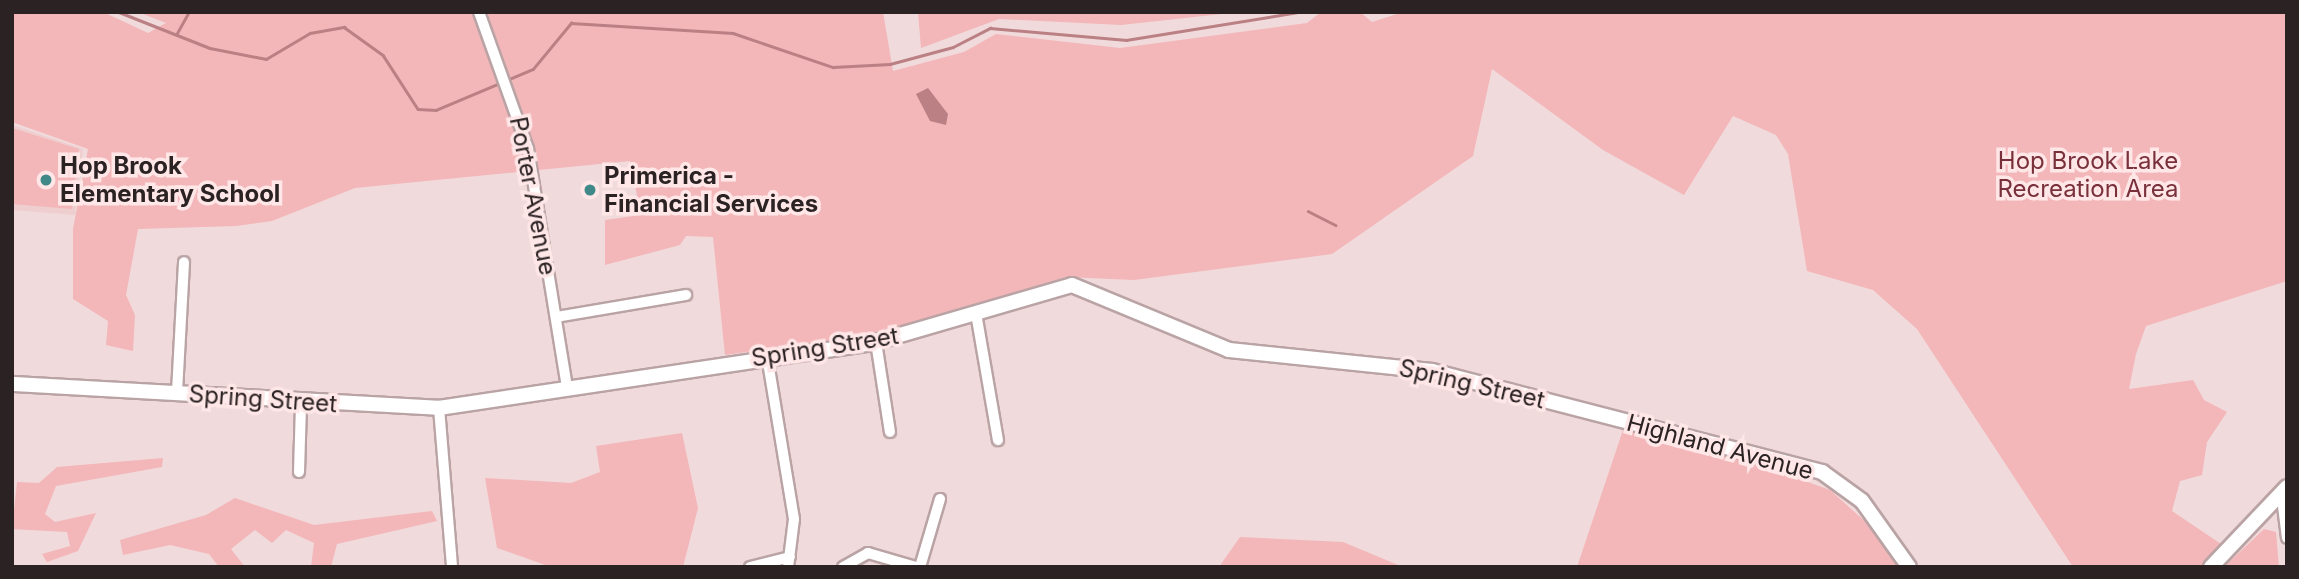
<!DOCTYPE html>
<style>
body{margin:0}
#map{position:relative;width:2299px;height:579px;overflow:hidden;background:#f1dadb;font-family:Inter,sans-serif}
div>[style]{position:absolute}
.built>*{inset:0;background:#efced0}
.green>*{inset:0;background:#f3b6b9}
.water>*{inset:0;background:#ba8084}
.stream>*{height:2.5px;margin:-1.25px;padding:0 1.25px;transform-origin:1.25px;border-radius:1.25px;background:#ba8084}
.roads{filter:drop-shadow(2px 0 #baa3a4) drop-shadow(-2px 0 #baa3a4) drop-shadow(0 2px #baa3a4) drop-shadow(0 -2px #baa3a4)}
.street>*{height:10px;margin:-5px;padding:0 5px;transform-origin:5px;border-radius:5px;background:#fff}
.secondary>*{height:14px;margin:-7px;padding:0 7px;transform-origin:7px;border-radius:7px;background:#fff}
.dots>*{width:19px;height:19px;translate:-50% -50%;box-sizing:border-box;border:4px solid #ffe7e8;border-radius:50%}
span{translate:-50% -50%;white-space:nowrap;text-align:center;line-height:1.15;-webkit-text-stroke:7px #ffe7e8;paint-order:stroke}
.park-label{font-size:24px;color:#79303a}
.poi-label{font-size:24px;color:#2b2223;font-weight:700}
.left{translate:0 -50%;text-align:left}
.street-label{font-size:24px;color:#2b2223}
.frame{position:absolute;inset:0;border:14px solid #2b2223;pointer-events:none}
</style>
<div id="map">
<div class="built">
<div style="clip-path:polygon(12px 125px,83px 149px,75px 215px,12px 210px)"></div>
</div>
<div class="green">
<div style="clip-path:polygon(12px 12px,103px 12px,148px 33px,166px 23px,138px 12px,883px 12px,893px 71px,964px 52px,996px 34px,1120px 48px,1307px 23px,1321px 12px,1360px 12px,1372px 22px,1403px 12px,2287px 12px,2287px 281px,2146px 326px,2136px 354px,2129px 389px,2193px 380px,2204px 400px,2227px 412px,2207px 442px,2202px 475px,2180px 481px,2172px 511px,2224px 546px,2204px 567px,2073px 567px,1917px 329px,1873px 290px,1807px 271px,1788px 154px,1776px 135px,1733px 116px,1684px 195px,1603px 150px,1492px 69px,1473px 156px,1332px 254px,1134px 280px,1066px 277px,883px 333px,725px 355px,713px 237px,686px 236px,680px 245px,605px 265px,605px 220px,641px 215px,630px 161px,355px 188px,272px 221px,236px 226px,138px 229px,126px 295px,135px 315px,133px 351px,106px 345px,108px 321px,73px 299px,73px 229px,88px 149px,12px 122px)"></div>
<div style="clip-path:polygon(918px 12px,1240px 12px,1121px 25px,999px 19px,921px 48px)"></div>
<div style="clip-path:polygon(12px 128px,79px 149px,72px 209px,12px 204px)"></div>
<div style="clip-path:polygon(1623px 430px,1725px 452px,1830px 490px,1878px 533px,1897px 567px,1577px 567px)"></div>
<div style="clip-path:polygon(682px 433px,698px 508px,683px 567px,551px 567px,497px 548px,485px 478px,571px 483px,600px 472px,596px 446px)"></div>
<div style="clip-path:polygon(163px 458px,162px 467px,56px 486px,45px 514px,55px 522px,96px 513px,78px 551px,47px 562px,42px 554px,70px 546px,67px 532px,12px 529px,17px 482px,39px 483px,57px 467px)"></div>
<div style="clip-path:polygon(235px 498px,314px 525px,432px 511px,437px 521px,337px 544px,331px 567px,311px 567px,314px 543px,286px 530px,272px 543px,255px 530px,231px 549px,245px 567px,219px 567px,209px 554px,170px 545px,123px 555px,120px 540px,206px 515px)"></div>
<div style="clip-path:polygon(2264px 529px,2276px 532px,2279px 567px,2224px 567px)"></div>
<div style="clip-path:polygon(1240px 537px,1343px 542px,1403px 567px,1219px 567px)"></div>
</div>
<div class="water">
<div style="clip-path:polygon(928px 88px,948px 114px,946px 125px,930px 121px,916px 94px)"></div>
</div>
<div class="stream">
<div style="left:119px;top:12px;width:98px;rotate:21.6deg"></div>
<div style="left:210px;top:48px;width:57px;rotate:11.1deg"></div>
<div style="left:266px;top:59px;width:51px;rotate:-30.6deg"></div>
<div style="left:310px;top:33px;width:35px;rotate:-10deg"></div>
<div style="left:344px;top:27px;width:48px;rotate:35.7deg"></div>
<div style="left:383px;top:55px;width:64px;rotate:57.1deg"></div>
<div style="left:418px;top:109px;width:18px;rotate:3deg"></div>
<div style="left:436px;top:110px;width:105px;rotate:-22.9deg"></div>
<div style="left:533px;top:69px;width:60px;rotate:-50.4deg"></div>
<div style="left:571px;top:23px;width:162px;rotate:3.5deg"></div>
<div style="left:733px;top:33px;width:106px;rotate:18.8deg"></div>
<div style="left:833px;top:67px;width:57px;rotate:-3deg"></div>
<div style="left:890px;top:64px;width:65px;rotate:-15.1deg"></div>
<div style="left:953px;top:47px;width:42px;rotate:-27.2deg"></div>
<div style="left:990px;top:28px;width:137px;rotate:5deg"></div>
<div style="left:1126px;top:40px;width:174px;rotate:-9.2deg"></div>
<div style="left:176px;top:35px;width:26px;rotate:-61deg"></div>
<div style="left:1308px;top:211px;width:31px;rotate:27deg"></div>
</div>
<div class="roads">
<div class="street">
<div style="left:479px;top:12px;width:145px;rotate:70.3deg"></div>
<div style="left:528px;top:149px;width:240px;rotate:80.7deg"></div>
<div style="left:976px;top:313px;width:129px;rotate:80.2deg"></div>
<div style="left:556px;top:317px;width:132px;rotate:-9.6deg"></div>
<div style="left:876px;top:342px;width:91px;rotate:81.2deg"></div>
<div style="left:767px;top:356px;width:165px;rotate:80.6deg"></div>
<div style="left:794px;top:519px;width:48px;rotate:97.1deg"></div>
<div style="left:177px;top:392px;width:130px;rotate:-86.9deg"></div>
<div style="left:439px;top:408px;width:160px;rotate:85.3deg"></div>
<div style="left:299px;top:472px;width:69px;rotate:-88.3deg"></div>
<div style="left:2282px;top:498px;width:40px;rotate:82.9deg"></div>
<div style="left:750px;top:567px;width:41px;rotate:-14deg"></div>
<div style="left:843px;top:567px;width:29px;rotate:-29deg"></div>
<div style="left:868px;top:553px;width:50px;rotate:16.3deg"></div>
<div style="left:920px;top:567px;width:71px;rotate:-73.6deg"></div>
</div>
<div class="secondary">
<div style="left:12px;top:384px;width:428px;rotate:3.2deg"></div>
<div style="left:439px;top:408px;width:435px;rotate:-8.5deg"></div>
<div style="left:869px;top:344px;width:211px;rotate:-16.2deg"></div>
<div style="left:1072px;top:285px;width:170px;rotate:22.5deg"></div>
<div style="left:1229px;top:350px;width:204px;rotate:5.9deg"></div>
<div style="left:1432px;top:371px;width:403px;rotate:14.5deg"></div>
<div style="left:1822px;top:472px;width:49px;rotate:35.9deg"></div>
<div style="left:1862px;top:501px;width:81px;rotate:54.5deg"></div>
<div style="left:2211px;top:567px;width:110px;rotate:-46.5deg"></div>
</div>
</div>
<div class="dots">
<div style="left:46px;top:180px;background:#408988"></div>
<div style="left:590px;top:190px;background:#408988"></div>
</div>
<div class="park-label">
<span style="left:2088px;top:175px">Hop Brook Lake<br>Recreation Area</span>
</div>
<div class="poi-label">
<span class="left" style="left:60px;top:180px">Hop Brook<br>Elementary School</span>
<span class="left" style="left:604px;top:190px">Primerica -<br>Financial Services</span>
</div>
<div class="street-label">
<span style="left:533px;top:196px;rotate:79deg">Porter Avenue</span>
<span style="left:825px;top:347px;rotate:-9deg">Spring Street</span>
<span style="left:1472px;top:384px;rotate:13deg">Spring Street</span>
<span style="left:263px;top:399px;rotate:4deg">Spring Street</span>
<span style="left:1720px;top:447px;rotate:15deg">Highland Avenue</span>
</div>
<div class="frame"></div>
</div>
